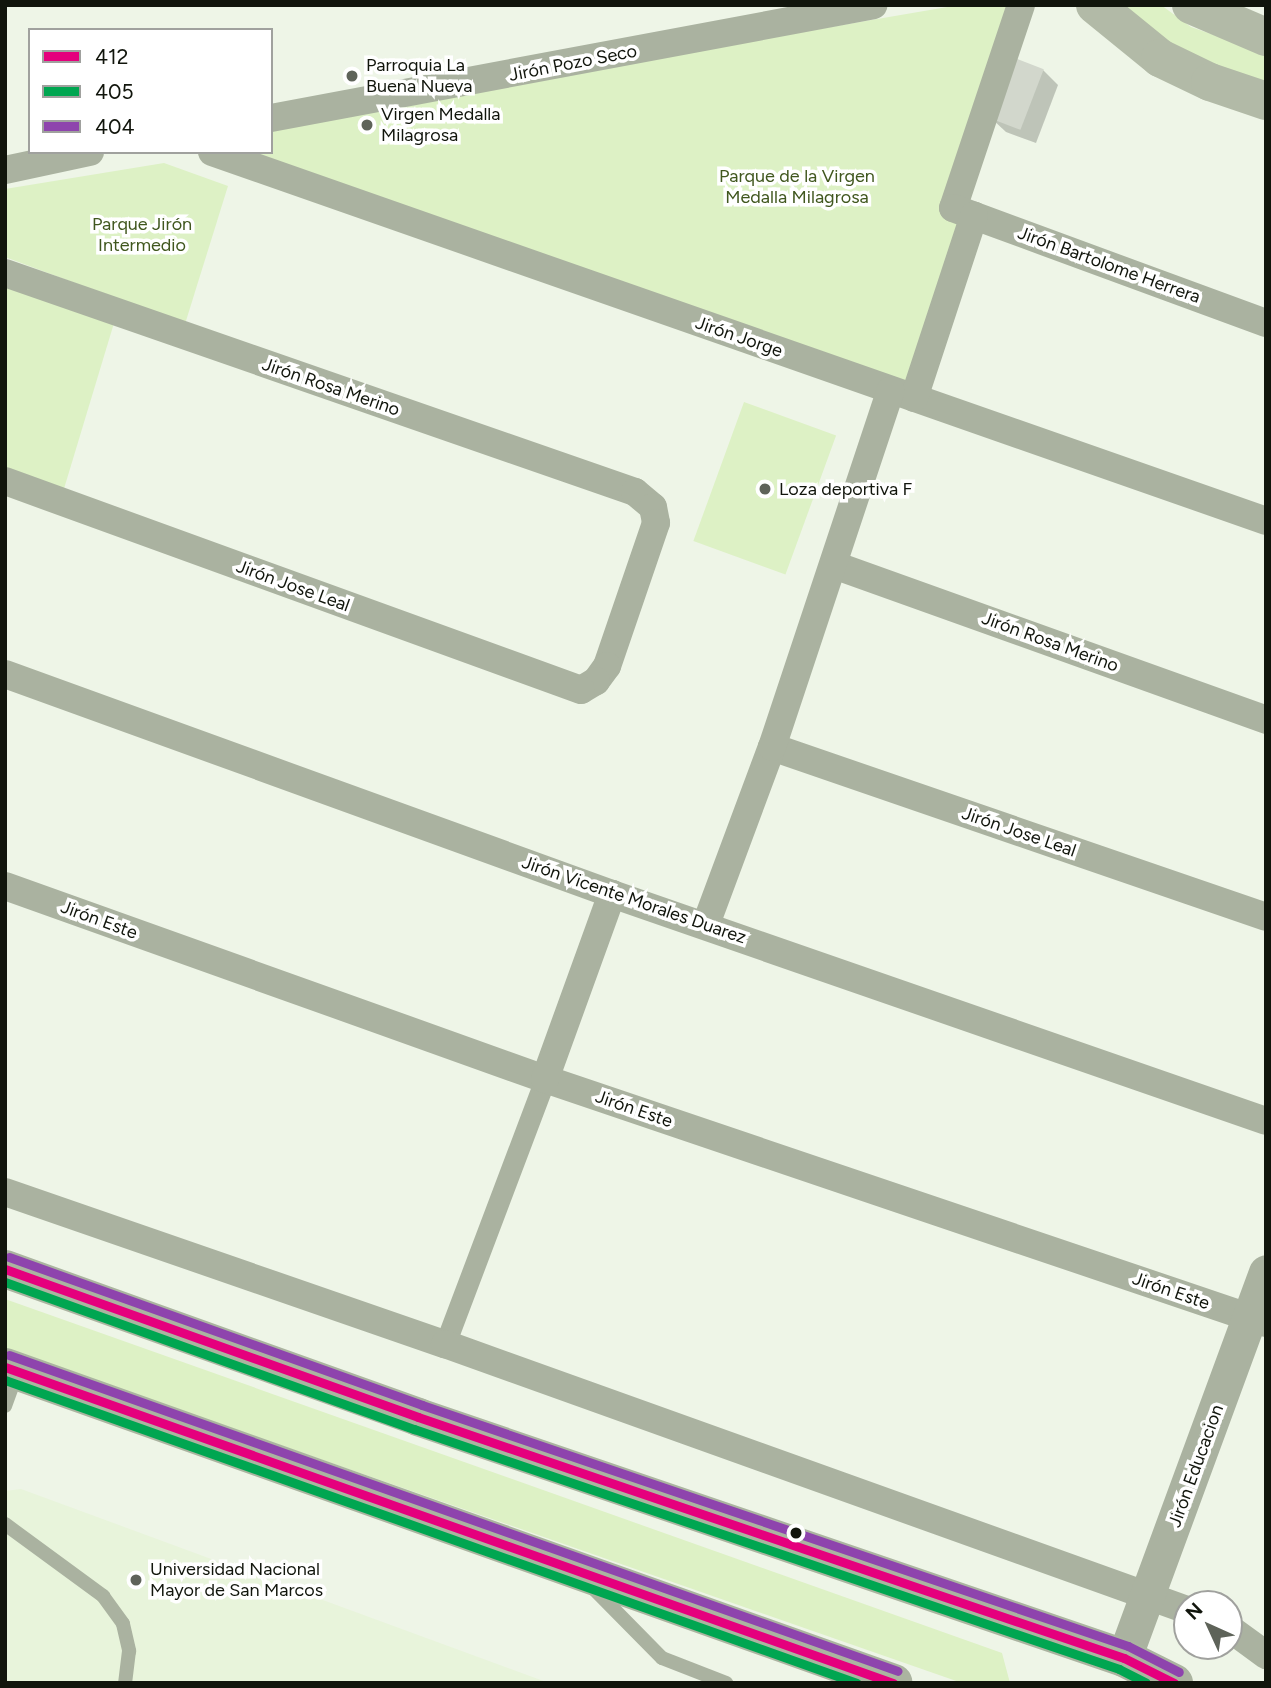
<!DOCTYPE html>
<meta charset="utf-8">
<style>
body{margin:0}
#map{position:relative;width:1271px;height:1688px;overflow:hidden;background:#eef5e7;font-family:Figtree,sans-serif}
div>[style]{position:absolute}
.built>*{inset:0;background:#e8f4db}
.green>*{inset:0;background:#ddf1c5;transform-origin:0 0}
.shadow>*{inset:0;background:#0003}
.building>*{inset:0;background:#d2d7cc;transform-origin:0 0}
.service>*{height:14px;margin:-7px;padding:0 7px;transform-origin:7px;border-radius:7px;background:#aab2a0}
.pedestrian>*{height:21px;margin:-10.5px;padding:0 10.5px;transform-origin:10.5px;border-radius:10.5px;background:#aab2a0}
.minor>*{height:28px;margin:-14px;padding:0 14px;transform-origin:14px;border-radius:14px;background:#aab2a0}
.tertiary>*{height:35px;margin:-17.5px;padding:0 17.5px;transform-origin:17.5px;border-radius:17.5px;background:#aab2a0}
.secondary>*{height:38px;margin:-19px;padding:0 19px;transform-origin:19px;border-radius:19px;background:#b2baa7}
.primary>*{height:38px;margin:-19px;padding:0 19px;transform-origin:19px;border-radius:19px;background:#abb4a0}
.bus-1>*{height:9px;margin:-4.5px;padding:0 4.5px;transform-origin:4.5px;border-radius:4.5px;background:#e5007d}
.bus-2>*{height:9px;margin:-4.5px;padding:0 4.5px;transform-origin:4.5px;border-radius:4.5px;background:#00a651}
.bus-3>*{height:9px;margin:-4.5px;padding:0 4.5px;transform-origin:4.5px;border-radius:4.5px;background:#8e44ad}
.dots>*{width:19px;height:19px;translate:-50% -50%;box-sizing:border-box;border:4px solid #fff;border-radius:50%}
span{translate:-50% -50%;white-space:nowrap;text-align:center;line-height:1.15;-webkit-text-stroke:7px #fff;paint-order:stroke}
.street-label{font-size:18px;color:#11150c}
.poi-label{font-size:18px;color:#11150c}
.left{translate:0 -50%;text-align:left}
.park-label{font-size:18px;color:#40571e}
.frame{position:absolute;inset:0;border:7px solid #11150c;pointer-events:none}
.legend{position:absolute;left:28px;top:28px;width:245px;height:126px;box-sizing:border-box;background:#fff;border:2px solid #a0a19e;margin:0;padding:9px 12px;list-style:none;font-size:21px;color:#11150c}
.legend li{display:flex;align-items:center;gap:14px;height:35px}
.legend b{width:35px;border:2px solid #a0a19e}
.north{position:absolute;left:1173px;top:1590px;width:70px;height:70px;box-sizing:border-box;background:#fff;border:2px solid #a0a19e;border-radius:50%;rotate:315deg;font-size:19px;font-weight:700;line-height:28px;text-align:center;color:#11150c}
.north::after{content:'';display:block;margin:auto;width:24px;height:32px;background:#5e6359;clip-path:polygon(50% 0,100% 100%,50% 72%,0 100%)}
</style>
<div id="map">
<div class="built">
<div style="clip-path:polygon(21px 1489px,508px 1668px,549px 1683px,5px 1683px,5px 1491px)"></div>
</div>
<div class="green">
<div style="clip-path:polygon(959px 5px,1012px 5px,963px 220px,905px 386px,239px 152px,271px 152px,271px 123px)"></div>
<div style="clip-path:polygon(1111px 5px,1161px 5px,1191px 27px,1266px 53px,1266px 90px,1196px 66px)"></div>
<div style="clip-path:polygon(164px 163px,228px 186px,185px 324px,5px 257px,5px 189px)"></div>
<div style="clip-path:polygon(5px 282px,114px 323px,63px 492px,5px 469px)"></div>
<div style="left:744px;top:402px;width:98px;height:148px;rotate:20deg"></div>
<div style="clip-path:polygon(5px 1299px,1002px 1653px,1010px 1683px,962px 1683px,5px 1349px)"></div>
</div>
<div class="shadow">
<div style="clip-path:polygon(1043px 70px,1058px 85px,1036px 143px,1006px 132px,991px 118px)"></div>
</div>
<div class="building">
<div style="left:1012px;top:57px;width:34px;height:65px;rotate:21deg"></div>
</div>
<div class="service">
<div style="left:5px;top:1406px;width:35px;rotate:-70deg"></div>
<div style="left:5px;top:1524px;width:122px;rotate:36.3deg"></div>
<div style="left:103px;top:1596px;width:34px;rotate:54deg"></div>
<div style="left:123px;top:1624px;width:28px;rotate:77deg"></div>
<div style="left:129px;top:1651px;width:32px;rotate:97deg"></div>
<div style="left:594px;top:1589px;width:97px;rotate:45.4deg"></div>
<div style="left:662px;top:1658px;width:69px;rotate:21.3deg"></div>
</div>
<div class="pedestrian">
<div style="left:445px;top:1344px;width:283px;rotate:-69.3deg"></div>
</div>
<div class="minor">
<div style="left:1021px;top:5px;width:214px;rotate:108.5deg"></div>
<div style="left:953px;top:208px;width:333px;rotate:20.2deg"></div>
<div style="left:271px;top:118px;width:613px;rotate:-10.61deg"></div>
<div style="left:212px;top:152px;width:1117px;rotate:19.29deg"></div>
<div style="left:5px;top:170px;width:87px;rotate:-12deg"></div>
<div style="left:5px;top:273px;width:667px;rotate:19.17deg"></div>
<div style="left:635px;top:492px;width:23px;rotate:40deg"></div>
<div style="left:653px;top:507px;width:16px;rotate:79deg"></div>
<div style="left:656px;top:523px;width:151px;rotate:108.9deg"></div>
<div style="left:607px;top:666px;width:19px;rotate:126deg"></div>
<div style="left:596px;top:681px;width:17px;rotate:149deg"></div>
<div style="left:581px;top:690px;width:613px;rotate:-160.06deg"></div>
<div style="left:914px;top:398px;width:192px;rotate:-71.8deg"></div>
<div style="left:834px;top:565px;width:459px;rotate:19.7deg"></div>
<div style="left:5px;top:674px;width:646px;rotate:19.92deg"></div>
<div style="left:612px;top:894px;width:692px;rotate:19.14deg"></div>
<div style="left:772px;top:747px;width:522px;rotate:18.99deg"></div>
<div style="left:5px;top:886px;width:573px;rotate:19.67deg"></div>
<div style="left:545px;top:1079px;width:761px;rotate:18.7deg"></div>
<div style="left:706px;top:924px;width:189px;rotate:-69.6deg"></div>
<div style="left:772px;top:747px;width:376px;rotate:-71.6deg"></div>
<div style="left:545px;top:1079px;width:197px;rotate:-70.1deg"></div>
<div style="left:5px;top:1192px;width:466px;rotate:19.1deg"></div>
<div style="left:445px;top:1344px;width:788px;rotate:19.72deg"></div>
<div style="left:1229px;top:1628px;width:46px;rotate:36.1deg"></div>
</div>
<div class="tertiary">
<div style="left:1124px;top:1658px;width:411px;rotate:-69.8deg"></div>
</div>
<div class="secondary">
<div style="left:1095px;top:5px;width:84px;rotate:39.2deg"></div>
<div style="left:1160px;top:58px;width:55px;rotate:25.6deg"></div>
<div style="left:1210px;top:82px;width:59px;rotate:18.7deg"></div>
<div style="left:1191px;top:5px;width:82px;rotate:23.1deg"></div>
</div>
<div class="primary">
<div style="left:5px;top:1269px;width:439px;rotate:19.7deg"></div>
<div style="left:418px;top:1417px;width:746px;rotate:18.85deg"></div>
<div style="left:1124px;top:1658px;width:56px;rotate:26.6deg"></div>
<div style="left:5px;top:1367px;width:943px;rotate:19.57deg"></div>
</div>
<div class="bus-1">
<div style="left:5px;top:1269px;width:439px;rotate:19.7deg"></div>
<div style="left:418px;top:1417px;width:746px;rotate:18.85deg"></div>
<div style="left:1124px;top:1658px;width:56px;rotate:26.6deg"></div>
<div style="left:5px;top:1367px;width:943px;rotate:19.59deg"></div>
</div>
<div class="bus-2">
<div style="left:5px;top:1282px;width:435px;rotate:19.8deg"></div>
<div style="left:414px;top:1429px;width:745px;rotate:18.8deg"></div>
<div style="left:1119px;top:1669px;width:30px;rotate:27deg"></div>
<div style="left:5px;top:1380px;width:904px;rotate:19.58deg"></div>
</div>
<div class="bus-3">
<div style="left:9px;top:1257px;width:439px;rotate:19.7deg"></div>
<div style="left:422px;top:1405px;width:746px;rotate:18.85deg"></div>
<div style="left:1128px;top:1646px;width:57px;rotate:27deg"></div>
<div style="left:9px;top:1355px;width:943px;rotate:19.57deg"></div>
</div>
<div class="dots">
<div style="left:352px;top:76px;background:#5e6359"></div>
<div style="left:367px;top:125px;background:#5e6359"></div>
<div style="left:765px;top:489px;background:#5e6359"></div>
<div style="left:796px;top:1533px;background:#11150c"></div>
<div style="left:136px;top:1580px;background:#5e6359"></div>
</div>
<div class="street-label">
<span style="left:573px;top:63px;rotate:-11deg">Jirón Pozo Seco</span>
<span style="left:1109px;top:265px;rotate:20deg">Jirón Bartolome Herrera</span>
<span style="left:739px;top:337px;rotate:19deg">Jirón Jorge</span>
<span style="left:331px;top:387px;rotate:19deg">Jirón Rosa Merino</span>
<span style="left:293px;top:586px;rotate:20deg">Jirón Jose Leal</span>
<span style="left:1050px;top:642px;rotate:20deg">Jirón Rosa Merino</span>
<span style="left:1019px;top:832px;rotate:19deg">Jirón Jose Leal</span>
<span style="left:634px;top:900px;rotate:19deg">Jirón Vicente Morales Duarez</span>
<span style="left:99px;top:920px;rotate:20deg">Jirón Este</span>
<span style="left:634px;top:1109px;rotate:19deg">Jirón Este</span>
<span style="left:1171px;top:1291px;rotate:19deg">Jirón Este</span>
<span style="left:1196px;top:1466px;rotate:-70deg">Jirón Educacion</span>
</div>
<div class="poi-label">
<span class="left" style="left:366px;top:76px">Parroquia La<br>Buena Nueva</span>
<span class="left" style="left:381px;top:125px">Virgen Medalla<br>Milagrosa</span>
<span class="left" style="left:779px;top:489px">Loza deportiva F</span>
<span class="left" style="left:150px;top:1580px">Universidad Nacional<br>Mayor de San Marcos</span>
</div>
<div class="park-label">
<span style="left:797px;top:187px">Parque de la Virgen<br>Medalla Milagrosa</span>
<span style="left:142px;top:235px">Parque Jirón<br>Intermedio</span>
</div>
<div class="frame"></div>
<ul class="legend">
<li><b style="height:9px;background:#e5007d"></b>412</li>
<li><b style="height:9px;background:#00a651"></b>405</li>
<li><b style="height:9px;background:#8e44ad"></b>404</li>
</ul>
<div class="north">N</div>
</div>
